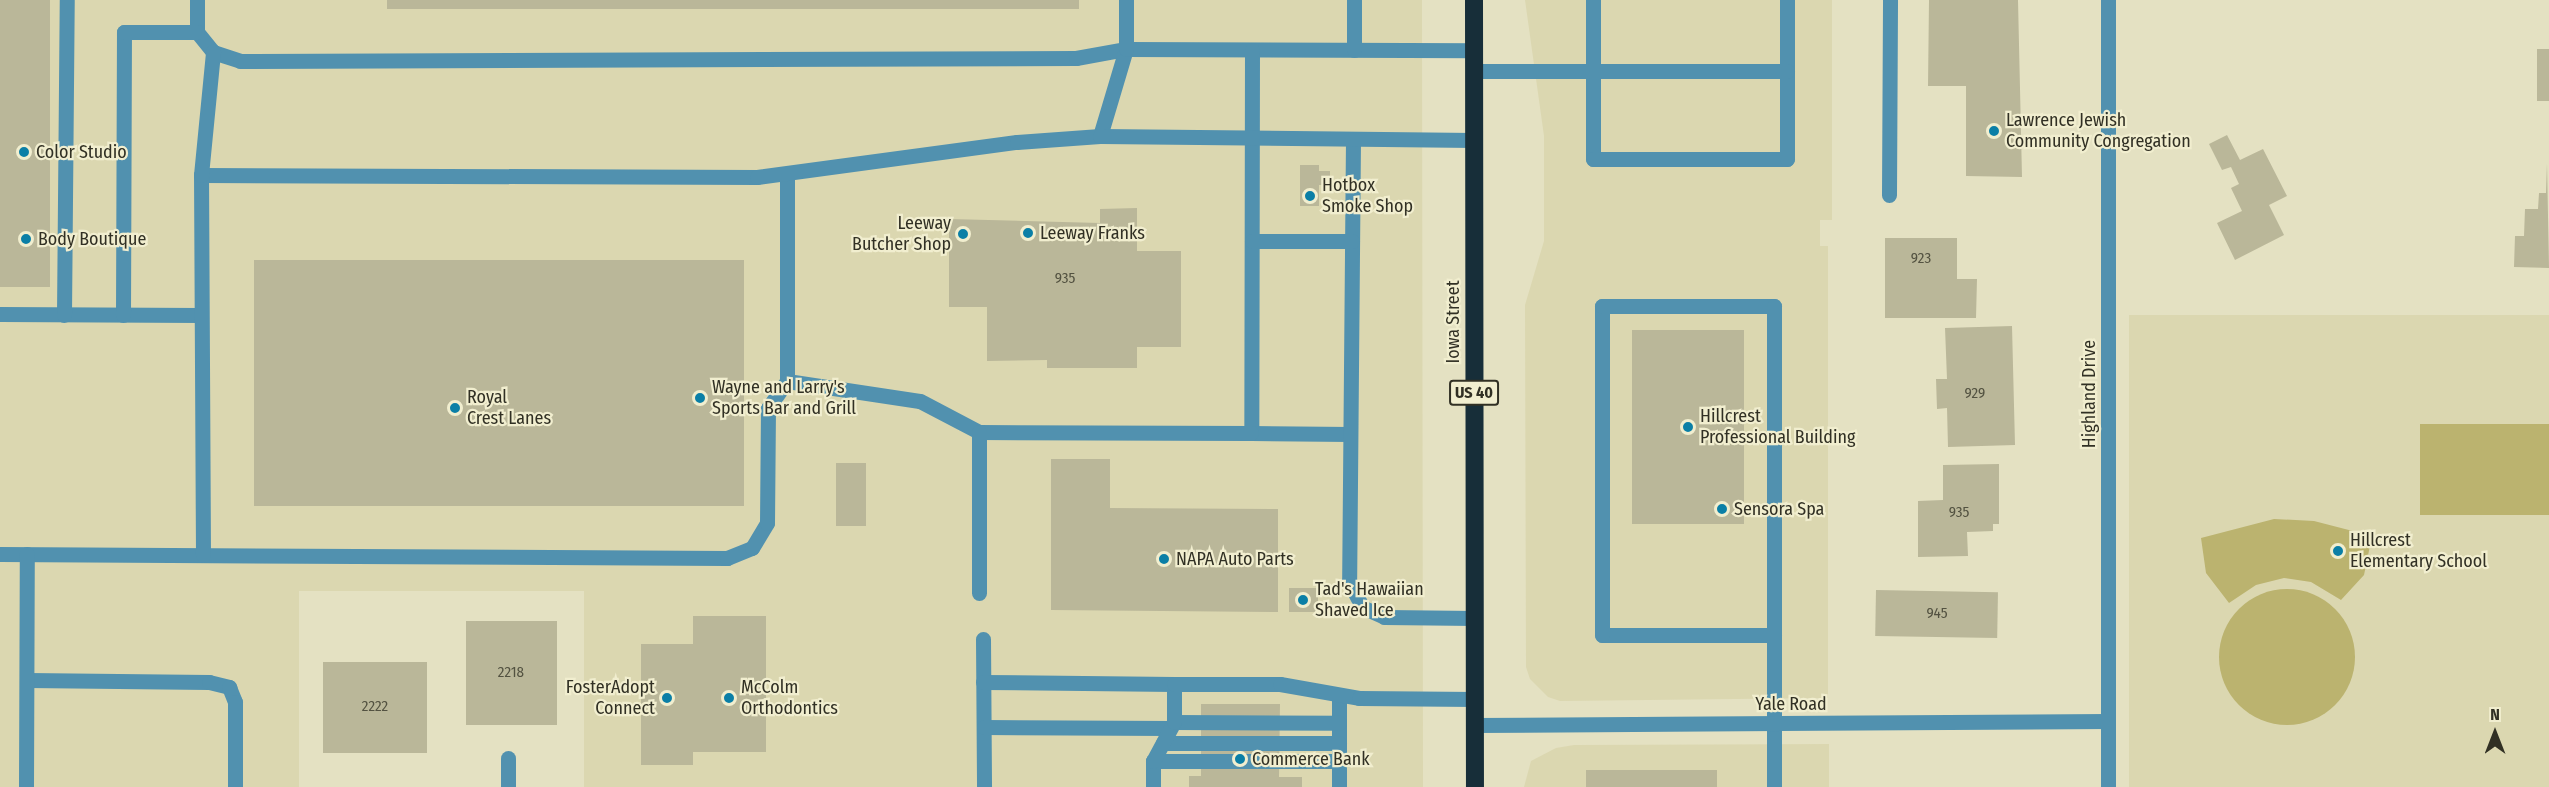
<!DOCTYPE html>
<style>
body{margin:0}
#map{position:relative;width:2549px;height:787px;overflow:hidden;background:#e4e1c2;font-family:"Fira Sans Condensed",sans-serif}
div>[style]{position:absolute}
.built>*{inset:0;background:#dbd7b0;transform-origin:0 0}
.green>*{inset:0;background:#bbb36f;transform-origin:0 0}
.round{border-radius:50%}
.building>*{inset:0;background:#bab799;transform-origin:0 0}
.minor>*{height:15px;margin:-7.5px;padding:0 7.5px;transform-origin:7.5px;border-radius:7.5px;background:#5191af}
.highway>*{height:18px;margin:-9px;padding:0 9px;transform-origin:9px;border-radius:9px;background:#172e39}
.dots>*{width:16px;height:16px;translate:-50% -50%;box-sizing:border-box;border:3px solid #f1eecf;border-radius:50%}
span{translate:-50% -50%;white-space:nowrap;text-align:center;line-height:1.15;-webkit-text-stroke:4.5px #f1eecf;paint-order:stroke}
.number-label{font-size:15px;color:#535241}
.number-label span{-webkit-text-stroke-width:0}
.shield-label span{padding:2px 4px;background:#f1eecf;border:2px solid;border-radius:4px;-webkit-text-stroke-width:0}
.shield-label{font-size:16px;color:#313024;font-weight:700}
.poi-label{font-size:18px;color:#313024}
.left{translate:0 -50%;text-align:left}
.right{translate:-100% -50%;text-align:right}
.street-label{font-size:18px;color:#313024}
.north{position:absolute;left:2465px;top:703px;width:60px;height:60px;-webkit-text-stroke:4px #f1eecf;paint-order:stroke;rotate:0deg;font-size:16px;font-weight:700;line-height:24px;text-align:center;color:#313024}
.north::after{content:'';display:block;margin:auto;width:21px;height:27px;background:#313024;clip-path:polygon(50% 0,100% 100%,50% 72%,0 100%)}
</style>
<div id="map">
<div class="built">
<div style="clip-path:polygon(0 0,1422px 0,1423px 787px,584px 787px,584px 591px,299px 591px,299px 787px,0 787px)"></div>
<div style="clip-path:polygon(1525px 0,1832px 0,1832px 220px,1820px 220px,1820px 246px,1828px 246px,1828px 698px,1560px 701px,1548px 697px,1530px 679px,1526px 667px,1525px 305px,1544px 241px,1544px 136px)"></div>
<div style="left:2129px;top:315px;width:420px;height:472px"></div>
<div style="clip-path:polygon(1829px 744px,1829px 787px,1524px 787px,1531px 761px,1556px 748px,1574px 745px)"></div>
</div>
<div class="green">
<div style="left:2549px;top:424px;width:91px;height:129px;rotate:90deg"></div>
<div style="clip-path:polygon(2274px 519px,2314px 521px,2372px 536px,2364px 575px,2341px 600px,2311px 582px,2284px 578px,2256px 585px,2229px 603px,2206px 573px,2201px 538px)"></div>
<div class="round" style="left:2219px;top:589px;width:136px;height:136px"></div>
</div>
<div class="building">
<div style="left:0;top:0;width:50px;height:287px"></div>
<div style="left:387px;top:0;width:692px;height:9px"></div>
<div style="clip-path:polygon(1929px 0,2018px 0,2022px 177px,1966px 176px,1966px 86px,1928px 86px)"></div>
<div style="left:2537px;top:49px;width:12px;height:52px"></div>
<div style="clip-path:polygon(2227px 135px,2240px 160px,2263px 149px,2287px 196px,2269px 205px,2284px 235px,2235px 260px,2217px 223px,2242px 211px,2231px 188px,2239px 184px,2231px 167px,2222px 170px,2209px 144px)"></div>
<div style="clip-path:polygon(2547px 163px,2549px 268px,2514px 267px,2515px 236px,2524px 236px,2525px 209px,2538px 209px,2539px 193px,2546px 193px)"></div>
<div style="clip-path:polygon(1300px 165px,1319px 165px,1319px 171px,1330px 171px,1330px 185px,1319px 185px,1319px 206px,1300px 206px)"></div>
<div style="clip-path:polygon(1137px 208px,1137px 251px,1181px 251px,1181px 347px,1137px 347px,1137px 368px,1047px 368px,1047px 360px,987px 361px,987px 307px,949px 307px,949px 219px,1100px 223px,1100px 209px)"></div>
<div style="clip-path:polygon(1885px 238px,1957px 238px,1957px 279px,1977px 279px,1976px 318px,1885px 318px)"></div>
<div style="left:254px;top:260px;width:490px;height:246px"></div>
<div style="clip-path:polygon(2012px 326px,2015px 445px,1948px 447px,1947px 408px,1937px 409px,1936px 379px,1947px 379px,1945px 328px)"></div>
<div style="left:1744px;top:330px;width:194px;height:112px;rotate:90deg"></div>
<div style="clip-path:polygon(1051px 459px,1110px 459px,1110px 508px,1278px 509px,1278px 612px,1051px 610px)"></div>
<div style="left:836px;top:463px;width:30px;height:63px"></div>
<div style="clip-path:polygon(1999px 464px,1999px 524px,1993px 524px,1993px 531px,1967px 532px,1968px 556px,1918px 557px,1918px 501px,1943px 500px,1943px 465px)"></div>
<div style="left:1289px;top:588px;width:29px;height:24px"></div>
<div style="left:1876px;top:590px;width:122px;height:46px;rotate:1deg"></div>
<div style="clip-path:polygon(693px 616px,766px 616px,766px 752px,693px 752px,693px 765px,641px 765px,641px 644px,693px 644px)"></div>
<div style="left:466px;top:621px;width:91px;height:104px"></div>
<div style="left:323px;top:662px;width:104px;height:91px"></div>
<div style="clip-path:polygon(1201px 704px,1280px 704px,1279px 777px,1302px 777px,1302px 787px,1189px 787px,1189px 776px,1201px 776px)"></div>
<div style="left:1717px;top:770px;width:17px;height:131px;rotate:90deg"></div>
</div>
<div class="minor">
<div style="left:197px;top:0;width:32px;rotate:90deg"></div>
<div style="left:197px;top:32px;width:26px;rotate:51deg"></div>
<div style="left:213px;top:52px;width:28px;rotate:18deg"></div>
<div style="left:240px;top:61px;width:836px;rotate:-0.21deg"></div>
<div style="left:1076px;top:58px;width:51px;rotate:-10.2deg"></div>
<div style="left:1126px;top:49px;width:348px;rotate:0.2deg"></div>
<div style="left:1593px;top:0;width:159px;rotate:90deg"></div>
<div style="left:1593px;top:159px;width:194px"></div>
<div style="left:1787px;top:159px;width:159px;rotate:-90deg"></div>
<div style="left:1252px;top:50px;width:383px;rotate:90.1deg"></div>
<div style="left:1251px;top:433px;width:99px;rotate:0.6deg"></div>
<div style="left:1354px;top:50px;width:50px;rotate:-90deg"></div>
<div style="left:1474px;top:71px;width:313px"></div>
<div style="left:1100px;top:136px;width:91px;rotate:-73.4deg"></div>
<div style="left:1126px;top:49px;width:49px;rotate:-90deg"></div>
<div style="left:1353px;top:139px;width:442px;rotate:90.5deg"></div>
<div style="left:1349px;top:581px;width:29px;rotate:63deg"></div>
<div style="left:1362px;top:607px;width:24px;rotate:24deg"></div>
<div style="left:1384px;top:617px;width:91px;rotate:0.6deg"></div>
<div style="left:787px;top:174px;width:207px;rotate:90deg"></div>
<div style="left:787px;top:381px;width:134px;rotate:8.6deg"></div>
<div style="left:920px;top:401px;width:67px;rotate:27.7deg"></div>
<div style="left:979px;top:432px;width:272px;rotate:0.2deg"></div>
<div style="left:201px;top:175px;width:556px;rotate:0.21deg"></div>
<div style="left:757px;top:177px;width:262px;rotate:-7.7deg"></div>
<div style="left:1017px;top:142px;width:83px;rotate:-4.1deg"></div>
<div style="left:1100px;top:136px;width:374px;rotate:0.6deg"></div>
<div style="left:1889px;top:195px;width:195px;rotate:-89.7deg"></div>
<div style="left:1252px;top:241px;width:100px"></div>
<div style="left:0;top:314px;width:201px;rotate:0.3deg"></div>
<div style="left:64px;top:315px;width:315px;rotate:-89.5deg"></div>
<div style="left:123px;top:315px;width:283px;rotate:-89.8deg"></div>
<div style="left:124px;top:32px;width:73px"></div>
<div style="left:0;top:554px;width:727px;rotate:0.32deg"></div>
<div style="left:727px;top:558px;width:27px;rotate:-22deg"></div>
<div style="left:752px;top:548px;width:29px;rotate:-59deg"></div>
<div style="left:767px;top:523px;width:115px;rotate:-89.5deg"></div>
<div style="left:768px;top:408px;width:33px;rotate:-55deg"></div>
<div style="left:203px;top:555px;width:380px;rotate:-90.3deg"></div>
<div style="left:201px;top:175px;width:124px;rotate:-84.4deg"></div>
<div style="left:979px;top:593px;width:161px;rotate:-90deg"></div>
<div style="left:1774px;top:635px;width:172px;rotate:180deg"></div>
<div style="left:1602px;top:635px;width:329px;rotate:-90deg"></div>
<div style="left:1602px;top:306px;width:172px"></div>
<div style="left:1774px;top:306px;width:481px;rotate:90deg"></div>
<div style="left:983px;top:639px;width:148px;rotate:89.6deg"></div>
<div style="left:27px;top:680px;width:182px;rotate:0.6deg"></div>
<div style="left:209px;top:682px;width:21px;rotate:14deg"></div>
<div style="left:229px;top:687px;width:16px;rotate:68deg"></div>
<div style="left:235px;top:702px;width:85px;rotate:90deg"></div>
<div style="left:983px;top:682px;width:191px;rotate:0.6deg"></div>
<div style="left:1339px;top:695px;width:92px;rotate:90deg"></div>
<div style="left:1174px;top:722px;width:165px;rotate:0.3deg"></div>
<div style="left:1475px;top:725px;width:633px;rotate:-0.36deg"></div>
<div style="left:984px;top:727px;width:186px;rotate:0.3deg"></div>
<div style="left:1163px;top:743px;width:176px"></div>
<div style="left:1153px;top:761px;width:186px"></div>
<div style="left:26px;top:787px;width:233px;rotate:-89.8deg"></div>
<div style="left:508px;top:787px;width:29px;rotate:-90deg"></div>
<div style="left:1153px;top:787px;width:26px;rotate:-90deg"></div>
<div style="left:1153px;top:761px;width:44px;rotate:-61.7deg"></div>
<div style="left:1174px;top:722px;width:38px;rotate:-90deg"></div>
<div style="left:1174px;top:684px;width:106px"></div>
<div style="left:1280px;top:684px;width:80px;rotate:10deg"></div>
<div style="left:1359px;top:698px;width:116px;rotate:0.5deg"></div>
<div style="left:2108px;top:787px;width:787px;rotate:-90deg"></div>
</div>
<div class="highway">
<div style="left:1474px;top:0;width:787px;rotate:89.93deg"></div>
</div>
<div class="dots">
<div style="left:1994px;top:131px;background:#0b7fa6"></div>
<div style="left:24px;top:152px;background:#0b7fa6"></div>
<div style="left:1310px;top:196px;background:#0b7fa6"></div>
<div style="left:1028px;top:233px;background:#0b7fa6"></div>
<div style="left:963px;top:234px;background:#0b7fa6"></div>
<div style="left:26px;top:239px;background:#0b7fa6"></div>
<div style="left:700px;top:398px;background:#0b7fa6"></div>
<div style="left:455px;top:408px;background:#0b7fa6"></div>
<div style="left:1688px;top:427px;background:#0b7fa6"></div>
<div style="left:1722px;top:509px;background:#0b7fa6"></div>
<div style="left:2338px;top:551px;background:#0b7fa6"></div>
<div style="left:1164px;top:559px;background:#0b7fa6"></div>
<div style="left:1303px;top:600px;background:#0b7fa6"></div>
<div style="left:667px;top:698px;background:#0b7fa6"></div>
<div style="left:729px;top:698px;background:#0b7fa6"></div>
<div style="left:1240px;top:759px;background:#0b7fa6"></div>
</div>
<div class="number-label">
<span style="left:1921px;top:259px">923</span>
<span style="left:1065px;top:279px">935</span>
<span style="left:1975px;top:394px">929</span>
<span style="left:1959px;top:513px">935</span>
<span style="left:1937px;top:614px">945</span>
<span style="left:511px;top:673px">2218</span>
<span style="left:375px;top:707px">2222</span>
</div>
<div class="shield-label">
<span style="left:1474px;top:393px">US 40</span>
</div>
<div class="poi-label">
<span class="left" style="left:2006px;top:131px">Lawrence Jewish<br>Community Congregation</span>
<span class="left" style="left:36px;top:152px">Color Studio</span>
<span class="left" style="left:1322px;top:196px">Hotbox<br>Smoke Shop</span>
<span class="right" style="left:951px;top:234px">Leeway<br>Butcher Shop</span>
<span class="left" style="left:1040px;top:233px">Leeway Franks</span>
<span class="left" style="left:38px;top:239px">Body Boutique</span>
<span class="left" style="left:712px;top:398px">Wayne and Larry's<br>Sports Bar and Grill</span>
<span class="left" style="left:467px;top:408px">Royal<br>Crest Lanes</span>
<span class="left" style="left:1700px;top:427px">Hillcrest<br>Professional Building</span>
<span class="left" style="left:1734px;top:509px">Sensora Spa</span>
<span class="left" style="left:2350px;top:551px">Hillcrest<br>Elementary School</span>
<span class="left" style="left:1176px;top:559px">NAPA Auto Parts</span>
<span class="left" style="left:1315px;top:600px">Tad's Hawaiian<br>Shaved Ice</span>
<span class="right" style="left:655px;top:698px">FosterAdopt<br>Connect</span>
<span class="left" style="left:741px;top:698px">McColm<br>Orthodontics</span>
<span class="left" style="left:1252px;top:759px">Commerce Bank</span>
</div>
<div class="street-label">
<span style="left:1453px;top:322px;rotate:-90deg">Iowa Street</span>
<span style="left:2089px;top:394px;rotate:-90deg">Highland Drive</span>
<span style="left:1791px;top:704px">Yale Road</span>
</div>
<div class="north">N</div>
</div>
